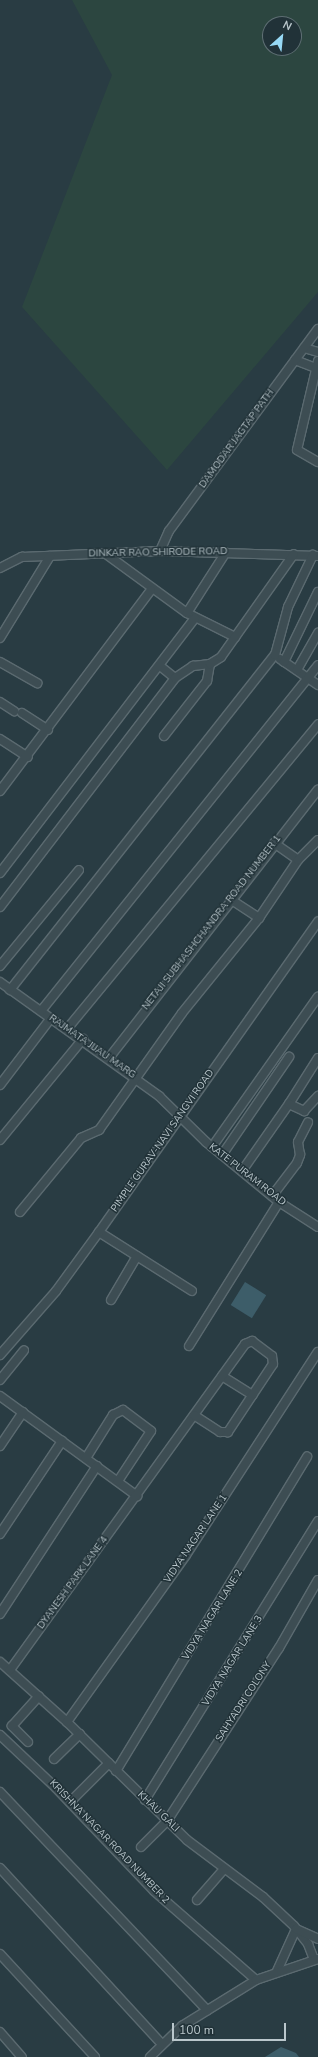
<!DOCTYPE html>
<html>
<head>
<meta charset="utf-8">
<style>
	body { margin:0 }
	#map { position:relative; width:318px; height:2057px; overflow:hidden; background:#293c43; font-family:"Nunito Sans",sans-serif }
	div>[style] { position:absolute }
	.green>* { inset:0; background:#2c4640 }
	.water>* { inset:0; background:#3d5d69; transform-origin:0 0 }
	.roads { filter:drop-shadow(1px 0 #5b6a70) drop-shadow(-1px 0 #5b6a70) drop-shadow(0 1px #5b6a70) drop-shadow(0 -1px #5b6a70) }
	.minor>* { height:8px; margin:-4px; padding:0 4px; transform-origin:4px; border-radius:4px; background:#3d4d53 }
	span { translate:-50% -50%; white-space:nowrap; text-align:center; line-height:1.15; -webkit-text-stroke:3px #213238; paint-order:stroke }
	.street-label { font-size:10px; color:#bac7cc }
	.north { position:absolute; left:262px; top:16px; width:40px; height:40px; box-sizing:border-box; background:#213238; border:1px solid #5e6e73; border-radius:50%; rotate:27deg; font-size:11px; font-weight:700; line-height:16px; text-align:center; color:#bac7cc }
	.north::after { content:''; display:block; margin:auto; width:14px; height:18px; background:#97d9f5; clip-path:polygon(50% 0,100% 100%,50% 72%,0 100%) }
	.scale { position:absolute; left:172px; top:2023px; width:114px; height:18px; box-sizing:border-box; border:2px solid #bac7cc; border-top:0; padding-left:5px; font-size:12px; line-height:14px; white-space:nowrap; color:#bac7cc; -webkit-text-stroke:3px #213238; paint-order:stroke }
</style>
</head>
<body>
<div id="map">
	<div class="green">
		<div style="clip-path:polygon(evenodd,72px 0,318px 0,318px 292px,167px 470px,22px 307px,112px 75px,72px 0,270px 24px,294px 24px,294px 48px,270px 48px,270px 24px)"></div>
	</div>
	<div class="water">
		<div style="left:245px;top:1282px;width:25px;height:27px;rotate:32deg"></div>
		<div style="clip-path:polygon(281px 2047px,296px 2053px,299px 2057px,265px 2057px)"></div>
	</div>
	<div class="roads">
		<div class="minor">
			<div style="left:304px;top:348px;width:15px;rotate:16deg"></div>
			<div style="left:295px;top:360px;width:25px;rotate:21deg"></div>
			<div style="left:318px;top:361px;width:91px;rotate:103.3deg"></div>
			<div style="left:297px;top:450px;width:24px;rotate:30deg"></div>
			<div style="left:160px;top:551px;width:22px;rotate:-66deg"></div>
			<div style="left:169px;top:531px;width:251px;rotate:-53.6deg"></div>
			<div style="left:106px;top:554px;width:100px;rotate:36.1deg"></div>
			<div style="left:187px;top:613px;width:54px;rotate:26.6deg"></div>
			<div style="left:0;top:568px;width:25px;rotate:-27deg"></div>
			<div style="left:22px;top:557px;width:138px;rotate:-2.5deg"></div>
			<div style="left:160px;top:551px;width:158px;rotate:1.8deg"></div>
			<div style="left:187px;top:613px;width:72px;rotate:-57.4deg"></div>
			<div style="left:0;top:638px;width:96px;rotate:-58.6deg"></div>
			<div style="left:280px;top:659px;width:46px;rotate:34.4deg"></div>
			<div style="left:0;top:662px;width:43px;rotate:29.6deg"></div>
			<div style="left:284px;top:662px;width:78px;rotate:-64.1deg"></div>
			<div style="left:160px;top:666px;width:19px;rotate:39deg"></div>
			<div style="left:297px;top:670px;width:43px;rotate:-60.4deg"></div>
			<div style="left:0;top:702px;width:17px;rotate:33deg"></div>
			<div style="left:22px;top:713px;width:31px;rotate:33deg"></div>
			<div style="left:164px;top:736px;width:70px;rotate:-52deg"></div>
			<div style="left:207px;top:681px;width:17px;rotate:-80deg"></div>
			<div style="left:0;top:739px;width:33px;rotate:33deg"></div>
			<div style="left:0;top:791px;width:251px;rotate:-53.1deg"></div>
			<div style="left:274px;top:843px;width:29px;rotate:35deg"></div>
			<div style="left:0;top:873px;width:321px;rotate:-52.6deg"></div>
			<div style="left:230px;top:899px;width:35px;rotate:33deg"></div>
			<div style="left:0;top:907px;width:288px;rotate:-52.6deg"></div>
			<div style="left:175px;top:678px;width:22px;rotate:-34deg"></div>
			<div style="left:193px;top:666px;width:17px;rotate:-7deg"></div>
			<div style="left:210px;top:664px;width:13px;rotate:-32deg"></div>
			<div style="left:221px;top:657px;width:126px;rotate:-54.7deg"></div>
			<div style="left:0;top:966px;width:124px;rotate:-50.5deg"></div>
			<div style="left:0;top:982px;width:196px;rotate:35.6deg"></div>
			<div style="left:159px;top:1096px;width:66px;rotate:44.4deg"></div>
			<div style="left:206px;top:1142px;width:94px;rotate:39.4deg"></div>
			<div style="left:279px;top:1202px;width:46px;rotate:32.7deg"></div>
			<div style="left:10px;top:990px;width:427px;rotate:-51.7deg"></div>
			<div style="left:275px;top:655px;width:50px;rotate:-74.8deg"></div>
			<div style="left:288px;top:607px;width:58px;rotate:-64.3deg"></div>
			<div style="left:41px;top:1011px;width:443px;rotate:-51.3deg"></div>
			<div style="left:67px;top:1029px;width:395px;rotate:-50.5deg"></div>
			<div style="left:109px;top:1058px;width:340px;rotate:-52.1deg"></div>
			<div style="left:0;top:1085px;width:84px;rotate:-52.7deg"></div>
			<div style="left:289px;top:1104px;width:54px;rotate:-57.8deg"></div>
			<div style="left:0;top:1140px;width:131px;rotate:-50.6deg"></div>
			<div style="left:212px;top:1147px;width:184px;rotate:-54.8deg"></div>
			<div style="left:222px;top:1155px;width:119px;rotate:-55.6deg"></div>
			<div style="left:242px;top:1171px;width:82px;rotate:-55deg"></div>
			<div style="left:289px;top:1104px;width:17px;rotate:25deg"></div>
			<div style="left:304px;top:1111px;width:21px;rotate:-47deg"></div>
			<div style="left:272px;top:1196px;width:41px;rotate:-52.9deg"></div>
			<div style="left:297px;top:1163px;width:9px;rotate:-69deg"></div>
			<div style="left:300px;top:1155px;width:13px;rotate:-99deg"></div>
			<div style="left:298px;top:1142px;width:22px;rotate:-63deg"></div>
			<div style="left:20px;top:1212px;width:96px;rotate:-50.5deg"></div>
			<div style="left:81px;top:1138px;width:20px;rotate:-24deg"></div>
			<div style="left:99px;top:1130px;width:143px;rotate:-54.6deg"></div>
			<div style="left:182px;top:1013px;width:122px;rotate:-51deg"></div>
			<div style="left:259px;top:918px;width:70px;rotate:-56.1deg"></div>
			<div style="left:298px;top:860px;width:28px;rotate:-45deg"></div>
			<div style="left:99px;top:1232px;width:110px;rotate:32.4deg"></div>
			<div style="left:111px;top:1300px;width:51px;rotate:-59.4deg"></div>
			<div style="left:189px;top:1346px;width:170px;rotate:-58deg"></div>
			<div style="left:0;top:1355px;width:85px;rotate:-48.8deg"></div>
			<div style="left:56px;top:1291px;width:73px;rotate:-53.9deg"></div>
			<div style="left:99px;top:1232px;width:380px;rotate:-54.8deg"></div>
			<div style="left:222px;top:1376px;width:36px;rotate:32deg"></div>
			<div style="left:0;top:1380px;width:38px;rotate:-51deg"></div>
			<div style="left:0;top:1396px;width:170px;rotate:36.1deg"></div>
			<div style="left:0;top:1446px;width:41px;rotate:-55.9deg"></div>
			<div style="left:86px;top:1458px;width:51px;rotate:-57.9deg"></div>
			<div style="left:113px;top:1415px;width:11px;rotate:-27deg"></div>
			<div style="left:123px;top:1410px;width:35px;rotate:37deg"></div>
			<div style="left:151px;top:1431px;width:60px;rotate:123.4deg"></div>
			<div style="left:0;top:1534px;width:112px;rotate:-56.3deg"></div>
			<div style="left:0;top:1614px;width:177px;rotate:-56.8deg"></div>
			<div style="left:0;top:1662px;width:90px;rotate:41.8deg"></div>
			<div style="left:67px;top:1722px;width:168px;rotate:44.5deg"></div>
			<div style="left:187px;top:1840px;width:95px;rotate:36.9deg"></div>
			<div style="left:263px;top:1897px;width:42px;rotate:43.1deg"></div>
			<div style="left:294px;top:1926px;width:23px;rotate:52deg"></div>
			<div style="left:308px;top:1944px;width:17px;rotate:69deg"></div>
			<div style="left:10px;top:1670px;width:402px;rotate:-54.2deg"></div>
			<div style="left:245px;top:1344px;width:8px;rotate:-23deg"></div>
			<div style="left:252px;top:1341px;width:25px;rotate:37deg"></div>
			<div style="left:272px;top:1356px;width:8px;rotate:83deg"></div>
			<div style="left:273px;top:1364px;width:82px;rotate:123.5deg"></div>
			<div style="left:228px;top:1432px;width:8px;rotate:180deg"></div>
			<div style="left:220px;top:1432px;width:31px;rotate:-147deg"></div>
			<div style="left:67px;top:1722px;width:205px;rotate:-54.5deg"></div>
			<div style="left:186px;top:1555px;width:242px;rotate:-57deg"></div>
			<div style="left:0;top:1735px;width:77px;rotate:43.4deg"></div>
			<div style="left:56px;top:1788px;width:142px;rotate:46.4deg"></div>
			<div style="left:154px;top:1891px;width:135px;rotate:41.1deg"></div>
			<div style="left:28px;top:1742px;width:23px;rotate:-135deg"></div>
			<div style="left:12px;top:1726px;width:40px;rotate:-48deg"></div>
			<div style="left:54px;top:1759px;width:36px;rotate:-44deg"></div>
			<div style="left:116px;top:1771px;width:368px;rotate:-58.7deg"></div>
			<div style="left:0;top:1792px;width:301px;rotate:46.5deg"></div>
			<div style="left:145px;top:1800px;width:328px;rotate:-58.2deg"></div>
			<div style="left:70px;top:1802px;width:55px;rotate:-45deg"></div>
			<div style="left:141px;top:1847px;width:37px;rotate:-45deg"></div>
			<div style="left:167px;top:1821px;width:206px;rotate:-57.1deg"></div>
			<div style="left:279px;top:1648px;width:78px;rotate:-60.2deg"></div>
			<div style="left:0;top:1868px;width:239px;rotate:47.4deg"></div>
			<div style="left:197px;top:1900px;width:41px;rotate:-48.9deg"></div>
			<div style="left:0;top:1954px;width:140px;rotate:47.3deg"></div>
			<div style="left:277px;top:1971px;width:46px;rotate:-65.7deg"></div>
			<div style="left:296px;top:1929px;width:24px;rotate:24deg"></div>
			<div style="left:0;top:2032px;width:33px;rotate:49deg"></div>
			<div style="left:150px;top:2057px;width:45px;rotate:-44.1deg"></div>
			<div style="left:182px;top:2026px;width:87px;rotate:-31.9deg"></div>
			<div style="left:256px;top:1980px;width:65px;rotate:-18.7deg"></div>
		</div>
	</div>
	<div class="street-label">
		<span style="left:237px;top:439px;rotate:-54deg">DAMODAR JAGTAP PATH</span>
		<span style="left:158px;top:553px;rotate:-1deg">DINKAR RAO SHIRODE ROAD</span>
		<span style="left:212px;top:923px;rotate:-52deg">NETAJI SUBHASHCHANDRA ROAD NUMBER 1</span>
		<span style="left:92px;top:1047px;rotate:35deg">RAJMATA JIJAU MARG</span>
		<span style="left:163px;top:1141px;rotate:-55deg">PIMPLE GURAV-NAVI SANGVI ROAD</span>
		<span style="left:247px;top:1175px;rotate:38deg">KATE PURAM ROAD</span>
		<span style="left:196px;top:1539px;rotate:-56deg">VIDYA NAGAR LANE 1</span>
		<span style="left:73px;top:1583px;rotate:-54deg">DYANESH PARK LANE 4</span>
		<span style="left:213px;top:1615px;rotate:-58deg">VIDYA NAGAR LANE 2</span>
		<span style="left:233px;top:1661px;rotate:-58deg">VIDYA NAGAR LANE 3</span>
		<span style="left:244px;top:1702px;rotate:-57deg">SAHYADRI COLONY</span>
		<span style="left:158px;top:1812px;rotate:44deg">KHAU GALI</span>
		<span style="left:109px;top:1842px;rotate:46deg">KRISHNA NAGAR ROAD NUMBER 2</span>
	</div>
	<div class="north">N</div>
	<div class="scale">100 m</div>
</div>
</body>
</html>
